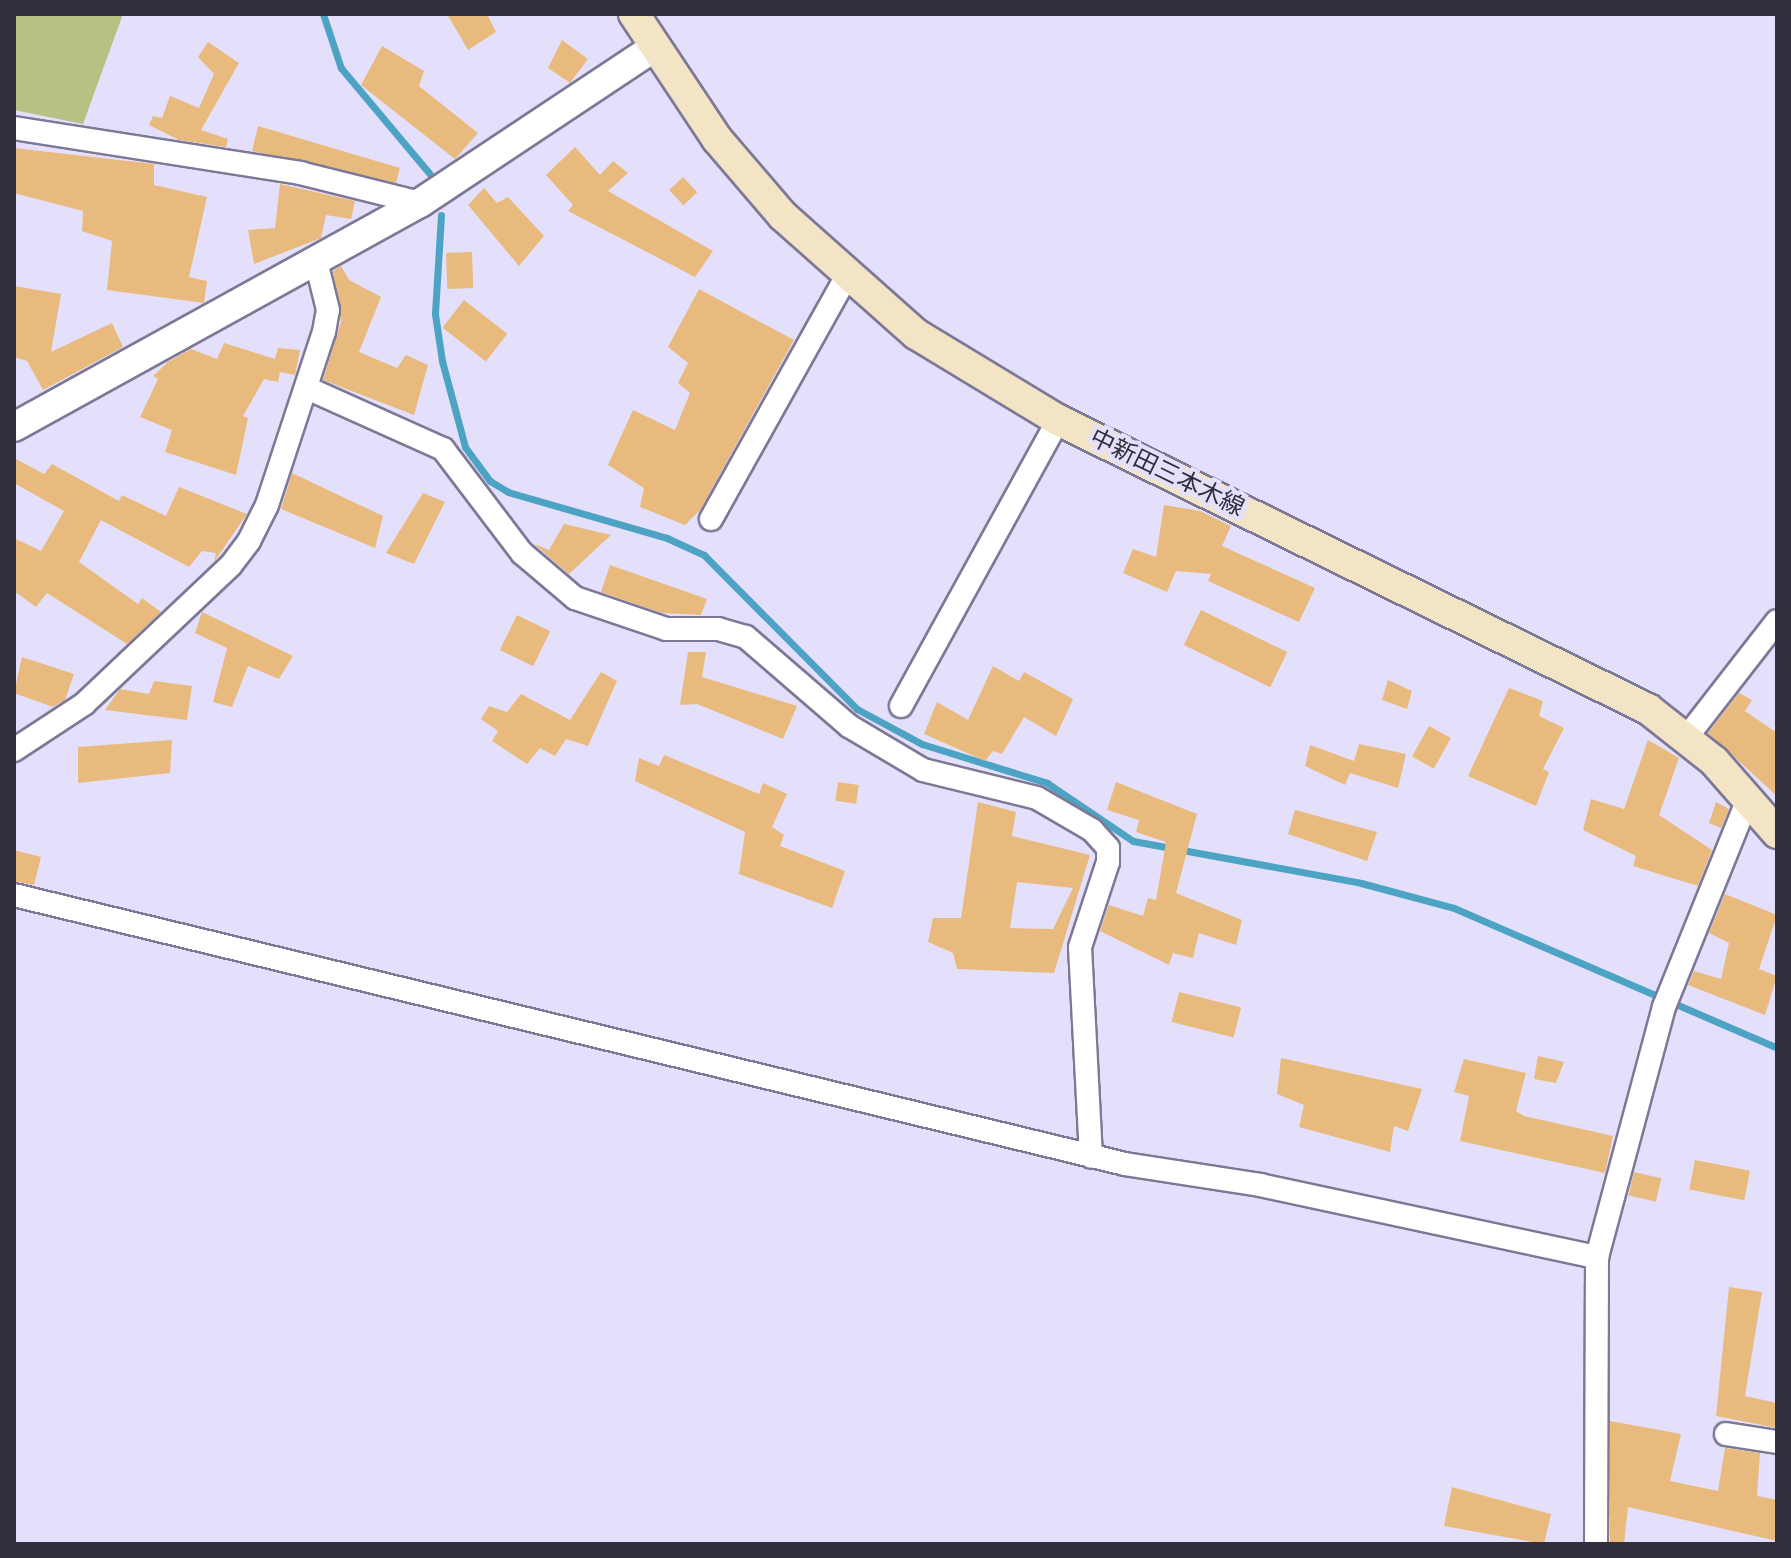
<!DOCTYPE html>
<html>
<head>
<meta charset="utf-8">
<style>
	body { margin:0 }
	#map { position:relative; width:1791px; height:1558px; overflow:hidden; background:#e4e0fb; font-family:"Sofia Sans Condensed","Noto Sans JP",sans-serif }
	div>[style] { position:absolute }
	.green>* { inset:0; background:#b6c284 }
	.stream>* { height:7px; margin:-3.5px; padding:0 3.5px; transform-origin:3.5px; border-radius:3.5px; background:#4da3c3 }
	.building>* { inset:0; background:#e9ba7d; transform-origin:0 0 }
	.roads { filter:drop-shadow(2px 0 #7d7896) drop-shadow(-2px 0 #7d7896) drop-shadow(0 2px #7d7896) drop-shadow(0 -2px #7d7896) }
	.minor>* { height:22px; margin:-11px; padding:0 11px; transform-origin:11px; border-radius:11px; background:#fff }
	.tertiary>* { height:28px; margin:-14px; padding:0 14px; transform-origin:14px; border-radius:14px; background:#fff }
	.secondary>* { height:30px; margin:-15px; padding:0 15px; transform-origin:15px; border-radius:15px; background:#f4e4c6 }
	span { translate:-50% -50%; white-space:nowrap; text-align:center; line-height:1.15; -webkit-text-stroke:8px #e4e0fb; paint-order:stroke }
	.street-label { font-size:24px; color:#312f3b }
	.frame { position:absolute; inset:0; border:16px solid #312f3b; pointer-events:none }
</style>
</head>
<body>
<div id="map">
	<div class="green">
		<div style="clip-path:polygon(14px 14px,123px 14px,83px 124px,14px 110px)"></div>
	</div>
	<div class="stream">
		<div style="left:323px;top:14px;width:57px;rotate:71.6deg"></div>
		<div style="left:341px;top:68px;width:138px;rotate:50deg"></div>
		<div style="left:441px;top:215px;width:99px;rotate:93.5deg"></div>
		<div style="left:435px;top:314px;width:48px;rotate:81.5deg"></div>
		<div style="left:442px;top:361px;width:89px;rotate:75deg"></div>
		<div style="left:465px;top:447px;width:42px;rotate:53.7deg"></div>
		<div style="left:490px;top:481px;width:21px;rotate:31deg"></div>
		<div style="left:508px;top:492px;width:166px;rotate:16.1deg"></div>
		<div style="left:667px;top:538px;width:41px;rotate:24.7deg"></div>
		<div style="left:704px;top:555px;width:217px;rotate:45.2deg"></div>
		<div style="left:857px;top:709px;width:74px;rotate:28.3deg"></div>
		<div style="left:922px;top:744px;width:131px;rotate:17.3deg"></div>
		<div style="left:1047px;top:783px;width:104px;rotate:34deg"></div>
		<div style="left:1133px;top:841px;width:232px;rotate:10.4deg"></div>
		<div style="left:1361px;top:883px;width:96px;rotate:15deg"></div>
		<div style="left:1454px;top:908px;width:352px;rotate:23.4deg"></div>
	</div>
	<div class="building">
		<div style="clip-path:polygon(447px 14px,487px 14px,496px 32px,468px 50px)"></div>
		<div style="clip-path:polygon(562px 40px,588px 59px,570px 83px,548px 68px)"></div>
		<div style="clip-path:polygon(208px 42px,239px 63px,201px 130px,228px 139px,226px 147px,179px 140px,149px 125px,153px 116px,162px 118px,170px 96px,199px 108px,214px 74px,198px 57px)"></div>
		<div style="clip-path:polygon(382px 46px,424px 71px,419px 86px,478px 133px,455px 159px,361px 85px)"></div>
		<div style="clip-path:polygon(258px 126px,400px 168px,396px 183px,252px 151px)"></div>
		<div style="clip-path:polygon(575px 147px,600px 175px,613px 161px,628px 173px,608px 191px,713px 251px,695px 277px,568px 211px,573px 205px,546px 175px)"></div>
		<div style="clip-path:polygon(14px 148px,154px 164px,154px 185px,207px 197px,189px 277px,207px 281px,204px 303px,107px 290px,112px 241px,82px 231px,83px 211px,14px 193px)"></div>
		<div style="left:683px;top:177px;width:21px;height:19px;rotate:47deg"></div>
		<div style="clip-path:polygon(280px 184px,355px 201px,351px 219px,326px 215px,321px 238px,254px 264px,248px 230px,275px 228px)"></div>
		<div style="clip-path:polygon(484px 188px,497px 203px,508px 197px,544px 236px,519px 266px,468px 205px)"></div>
		<div style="left:472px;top:252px;width:36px;height:26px;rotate:88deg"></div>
		<div style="clip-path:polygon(341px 266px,349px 280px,381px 297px,359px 352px,397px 368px,406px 355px,428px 365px,414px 415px,323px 380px,341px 322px,333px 271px)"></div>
		<div style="clip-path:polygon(14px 286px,61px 294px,51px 352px,112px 323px,123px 347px,43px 390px,27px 361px,14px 357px)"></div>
		<div style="clip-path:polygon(699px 289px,794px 340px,700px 510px,685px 525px,640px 507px,644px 488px,608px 465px,633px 410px,675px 430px,690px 393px,678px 383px,688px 363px,668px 347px)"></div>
		<div style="left:464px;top:300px;width:55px;height:35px;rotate:38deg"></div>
		<div style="clip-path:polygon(224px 343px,275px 359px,278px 348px,300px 350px,295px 375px,280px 372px,278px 382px,264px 379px,243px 416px,248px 418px,236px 475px,165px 452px,172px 430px,140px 417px,158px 379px,153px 376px,168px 362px,191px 349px,217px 359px)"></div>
		<div style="clip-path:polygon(14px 458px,44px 474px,52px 464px,119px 501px,122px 495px,166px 516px,179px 487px,247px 514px,214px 562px,216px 553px,202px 551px,189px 567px,101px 520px,79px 562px,138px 604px,142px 598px,161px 612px,127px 644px,47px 593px,36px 607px,14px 591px,14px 538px,41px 551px,64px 511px,14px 483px)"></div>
		<div style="clip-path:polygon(292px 473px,383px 516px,375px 548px,281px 509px)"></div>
		<div style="clip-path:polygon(423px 493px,445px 502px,414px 564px,386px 553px)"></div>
		<div style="clip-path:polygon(1164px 505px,1200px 511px,1231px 526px,1222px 546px,1315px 588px,1299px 622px,1208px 581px,1211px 574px,1176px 571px,1167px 592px,1123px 573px,1133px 549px,1156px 557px)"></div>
		<div style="clip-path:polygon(564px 524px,611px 535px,569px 574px,534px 544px,549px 550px)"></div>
		<div style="clip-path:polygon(610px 565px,707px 599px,701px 615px,662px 613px,601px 592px)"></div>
		<div style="left:1201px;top:610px;width:96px;height:39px;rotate:26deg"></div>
		<div style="clip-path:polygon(202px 612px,293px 656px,279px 679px,248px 666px,232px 707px,213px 702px,227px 648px,195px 633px)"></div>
		<div style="left:517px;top:615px;width:37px;height:39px;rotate:26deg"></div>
		<div style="clip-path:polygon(688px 652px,706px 652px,702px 677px,797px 706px,783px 739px,697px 704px,680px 705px)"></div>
		<div style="clip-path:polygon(22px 657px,74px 674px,65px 700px,53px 707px,14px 693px)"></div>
		<div style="clip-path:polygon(993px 666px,1019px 681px,1024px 672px,1073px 699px,1056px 736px,1024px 717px,1002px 754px,993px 751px,985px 761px,924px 734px,937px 702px,968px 720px)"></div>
		<div style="clip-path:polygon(601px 672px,617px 681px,588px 746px,566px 739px,555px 756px,540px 748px,527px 764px,492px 741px,498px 731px,481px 719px,489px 706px,507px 712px,521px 694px,570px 720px)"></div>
		<div style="clip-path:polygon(1388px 680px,1412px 691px,1407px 709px,1382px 700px)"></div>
		<div style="clip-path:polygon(154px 681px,192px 686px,187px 720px,105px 710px,120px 689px,149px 694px)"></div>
		<div style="clip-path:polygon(1509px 688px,1543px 701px,1539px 716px,1564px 728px,1543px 769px,1549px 772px,1536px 806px,1468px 776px)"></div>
		<div style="clip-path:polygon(1739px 693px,1752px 700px,1745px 711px,1777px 733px,1777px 796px,1708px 733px)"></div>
		<div style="left:1429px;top:726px;width:25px;height:35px;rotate:29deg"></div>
		<div style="clip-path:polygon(172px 740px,170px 773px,78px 783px,78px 747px)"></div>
		<div style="clip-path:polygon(1648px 740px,1679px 758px,1659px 815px,1712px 850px,1698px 886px,1633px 866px,1636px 856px,1583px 830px,1591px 799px,1624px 809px)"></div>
		<div style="clip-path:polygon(1359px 744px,1406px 754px,1398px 788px,1350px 773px,1345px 785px,1305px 766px,1310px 745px,1354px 761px)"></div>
		<div style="clip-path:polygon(664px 755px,759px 794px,763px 783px,787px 794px,772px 827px,784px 835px,780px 846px,845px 871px,832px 908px,739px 874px,745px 832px,635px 781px,639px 758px,659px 766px)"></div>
		<div style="left:838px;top:782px;width:21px;height:19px;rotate:8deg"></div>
		<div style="clip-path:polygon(1116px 782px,1197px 814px,1176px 893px,1242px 920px,1236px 945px,1199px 933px,1193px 958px,1173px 953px,1169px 965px,1100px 931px,1109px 905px,1143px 916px,1148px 898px,1156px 900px,1166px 842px,1136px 832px,1139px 820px,1107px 810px)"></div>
		<div style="clip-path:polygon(evenodd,978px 802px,1016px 812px,1012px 836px,1090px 855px,1054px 973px,957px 969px,953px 953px,928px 942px,933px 918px,961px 918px,978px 802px,1017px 882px,1073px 888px,1053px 929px,1010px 928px,1017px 882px)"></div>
		<div style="clip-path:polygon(1716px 802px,1729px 809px,1721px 828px,1709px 823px)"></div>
		<div style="clip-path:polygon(1295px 810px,1377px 832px,1367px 861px,1288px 834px)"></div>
		<div style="clip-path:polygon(14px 850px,41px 857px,34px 885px,14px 881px)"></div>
		<div style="clip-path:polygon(1725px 894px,1777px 915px,1759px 969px,1777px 976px,1765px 1015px,1688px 985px,1694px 971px,1721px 979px,1729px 943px,1709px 933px)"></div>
		<div style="left:1179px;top:992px;width:64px;height:31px;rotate:14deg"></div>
		<div style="clip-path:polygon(1538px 1056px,1564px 1062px,1556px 1083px,1534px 1079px)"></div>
		<div style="clip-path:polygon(1281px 1058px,1422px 1089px,1408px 1131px,1394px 1126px,1390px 1152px,1299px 1127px,1304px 1105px,1277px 1094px)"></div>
		<div style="clip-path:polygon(1464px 1059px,1526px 1073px,1516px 1111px,1524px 1116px,1613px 1136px,1605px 1173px,1460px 1141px,1469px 1096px,1454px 1092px)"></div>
		<div style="left:1695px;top:1160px;width:56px;height:30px;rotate:11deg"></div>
		<div style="left:1634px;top:1172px;width:28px;height:24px;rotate:13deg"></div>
		<div style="clip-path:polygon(1729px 1287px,1762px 1292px,1745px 1396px,1777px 1403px,1777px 1428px,1716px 1416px)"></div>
		<div style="clip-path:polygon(1610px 1421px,1681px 1434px,1670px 1481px,1718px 1491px,1725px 1448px,1760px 1453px,1757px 1496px,1777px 1500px,1777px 1541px,1628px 1507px,1624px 1544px,1610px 1544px)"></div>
		<div style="clip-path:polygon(1452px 1487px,1551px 1514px,1544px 1544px,1444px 1526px)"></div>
	</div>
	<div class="roads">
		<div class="minor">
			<div style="left:14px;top:128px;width:290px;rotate:8.9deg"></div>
			<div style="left:300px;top:173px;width:124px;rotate:14deg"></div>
			<div style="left:307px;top:388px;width:149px;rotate:24.2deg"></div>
			<div style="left:443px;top:449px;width:131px;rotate:52.8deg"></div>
			<div style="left:522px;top:553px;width:70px;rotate:40.3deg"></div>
			<div style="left:575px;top:598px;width:96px;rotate:18.8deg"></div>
			<div style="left:666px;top:629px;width:52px"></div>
			<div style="left:718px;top:629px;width:29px;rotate:16deg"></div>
			<div style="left:746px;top:637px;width:136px;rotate:40.8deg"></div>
			<div style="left:849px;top:726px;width:86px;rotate:30.7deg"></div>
			<div style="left:923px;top:770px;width:117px;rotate:13.8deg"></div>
			<div style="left:1037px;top:798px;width:64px;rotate:30.2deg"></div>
			<div style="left:1092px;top:830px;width:24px;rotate:48deg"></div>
			<div style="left:1108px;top:848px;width:14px;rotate:90deg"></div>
			<div style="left:1108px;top:862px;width:89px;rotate:108.2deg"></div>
			<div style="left:1080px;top:947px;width:210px;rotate:87deg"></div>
			<div style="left:711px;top:519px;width:278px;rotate:-60.8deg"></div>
			<div style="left:901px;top:706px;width:326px;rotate:-61.2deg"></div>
			<div style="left:1686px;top:738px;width:148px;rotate:-52.1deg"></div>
			<div style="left:14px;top:750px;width:84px;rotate:-33.3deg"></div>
			<div style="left:84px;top:704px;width:202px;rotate:-43.4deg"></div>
			<div style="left:231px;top:565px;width:30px;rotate:-53deg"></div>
			<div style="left:249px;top:541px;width:40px;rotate:-63.4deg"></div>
			<div style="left:267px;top:505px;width:182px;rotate:-71.8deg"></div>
			<div style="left:324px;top:332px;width:22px;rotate:-80deg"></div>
			<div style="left:328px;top:310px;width:50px;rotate:-103.8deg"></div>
			<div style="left:14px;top:895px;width:1143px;rotate:13.61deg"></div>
			<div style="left:1125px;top:1164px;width:137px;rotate:8.8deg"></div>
			<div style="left:1260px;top:1185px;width:345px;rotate:12.1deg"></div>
			<div style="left:1597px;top:1257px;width:287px;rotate:90.2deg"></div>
			<div style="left:1597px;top:1257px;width:259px;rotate:-75deg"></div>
			<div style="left:1664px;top:1007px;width:227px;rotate:-68deg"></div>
			<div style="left:1726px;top:1434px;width:52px;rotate:8.9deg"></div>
		</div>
		<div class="tertiary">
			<div style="left:14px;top:427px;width:464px;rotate:-28.9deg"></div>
			<div style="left:420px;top:203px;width:278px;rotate:-33.6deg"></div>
		</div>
		<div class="secondary">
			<div style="left:634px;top:14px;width:150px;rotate:56.4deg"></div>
			<div style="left:717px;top:139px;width:101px;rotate:49.4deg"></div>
			<div style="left:783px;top:216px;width:178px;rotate:41.6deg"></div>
			<div style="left:916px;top:334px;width:166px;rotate:31.2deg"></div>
			<div style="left:1058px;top:420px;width:657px;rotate:26.1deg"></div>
			<div style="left:1648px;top:709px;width:84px;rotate:38.2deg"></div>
			<div style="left:1714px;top:761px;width:96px;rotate:48.8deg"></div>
		</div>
	</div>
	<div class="street-label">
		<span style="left:1167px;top:473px;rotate:26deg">中新田三本木線</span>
	</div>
	<div class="frame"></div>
</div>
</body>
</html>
